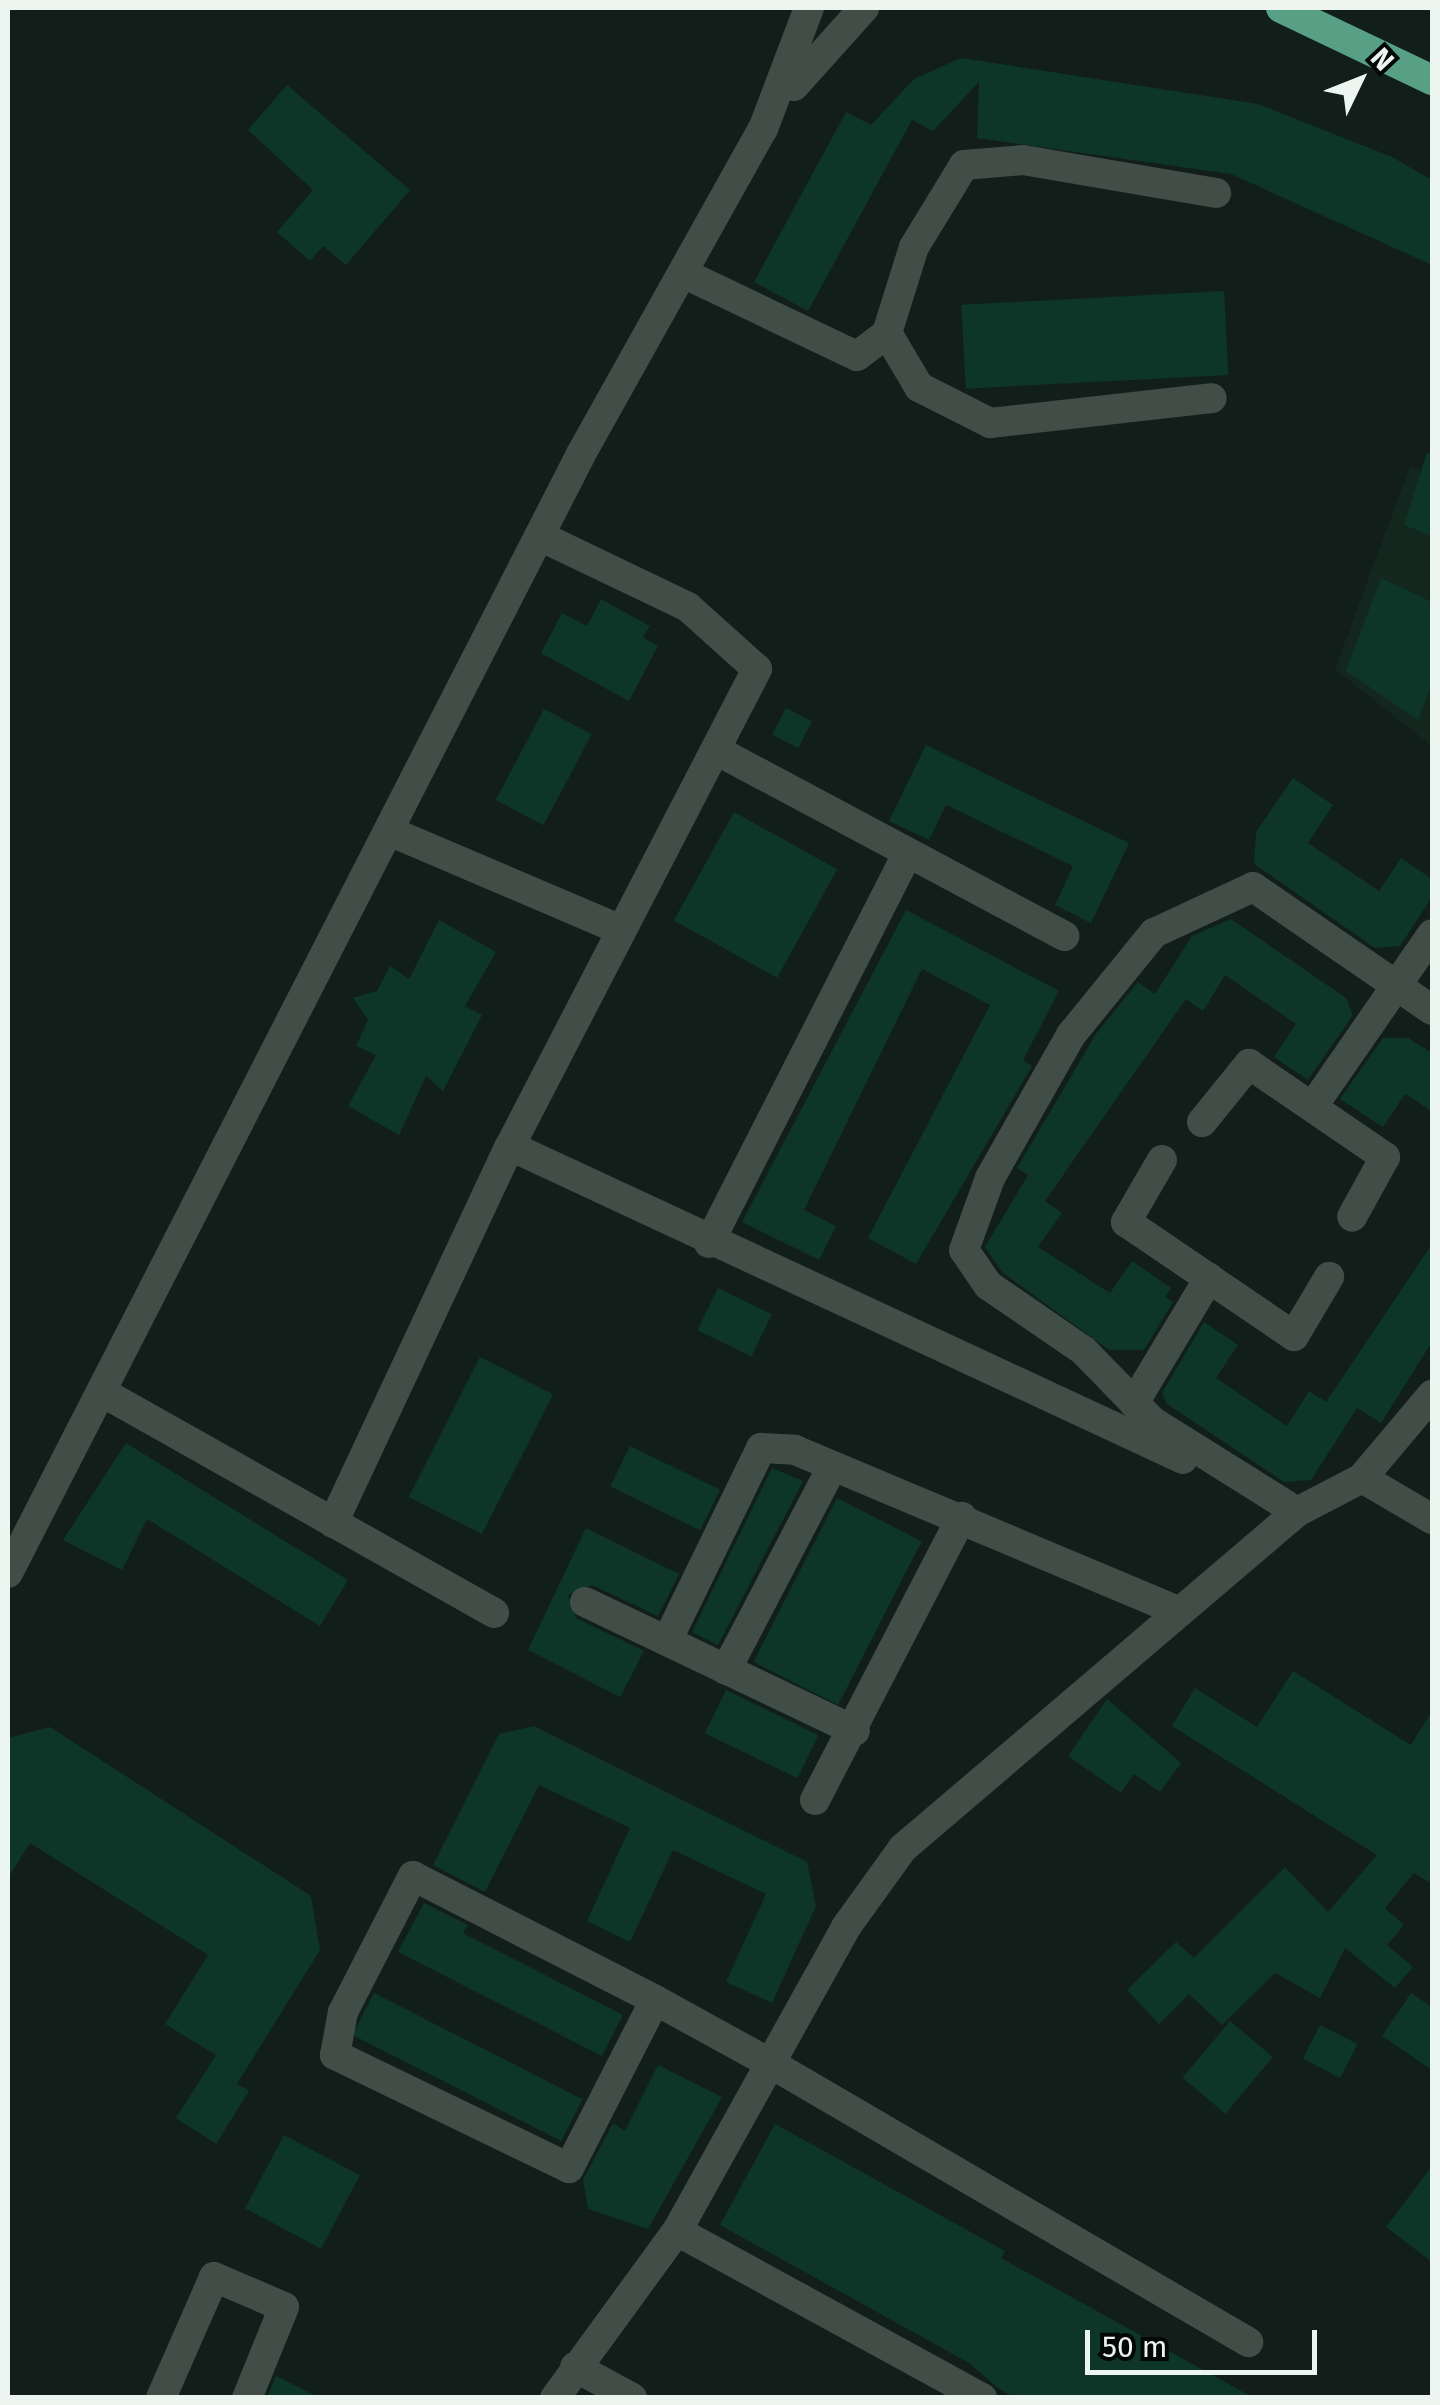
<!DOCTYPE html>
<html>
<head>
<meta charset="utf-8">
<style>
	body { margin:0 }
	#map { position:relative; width:1440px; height:2405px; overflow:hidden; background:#121e19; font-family:"Fira Sans",sans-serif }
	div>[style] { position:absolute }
	.built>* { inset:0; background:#14271f }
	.building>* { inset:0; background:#0d3628; transform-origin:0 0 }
	.minor>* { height:30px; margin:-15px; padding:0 15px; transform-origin:15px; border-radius:15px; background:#414e48 }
	.major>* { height:30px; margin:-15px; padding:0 15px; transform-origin:15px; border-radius:15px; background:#58a085 }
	span { translate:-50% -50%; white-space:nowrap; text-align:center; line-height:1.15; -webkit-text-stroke:8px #030705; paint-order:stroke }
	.frame { position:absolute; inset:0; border:10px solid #edf5f1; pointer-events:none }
	.north { position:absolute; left:1310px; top:30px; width:100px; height:100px; -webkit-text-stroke:8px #030705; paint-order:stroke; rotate:47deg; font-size:28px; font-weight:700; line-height:40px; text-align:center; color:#edf5f1 }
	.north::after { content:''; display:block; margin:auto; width:35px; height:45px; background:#edf5f1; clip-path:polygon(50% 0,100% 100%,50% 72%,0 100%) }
	.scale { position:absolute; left:1085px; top:2330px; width:232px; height:45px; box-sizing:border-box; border:5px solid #edf5f1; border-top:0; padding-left:12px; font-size:30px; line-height:35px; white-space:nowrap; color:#edf5f1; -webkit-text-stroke:8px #030705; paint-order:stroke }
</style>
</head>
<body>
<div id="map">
	<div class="built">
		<div style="clip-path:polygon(1410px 466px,1432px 475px,1432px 746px,1335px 669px)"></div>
	</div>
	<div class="building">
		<div style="clip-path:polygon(961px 58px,1258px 104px,1392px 157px,1432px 180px,1432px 265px,1231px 174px,977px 138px,979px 82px,933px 131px,912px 120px,808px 311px,754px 282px,846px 112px,871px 125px,914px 79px)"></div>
		<div style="clip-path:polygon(287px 85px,410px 190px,346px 265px,323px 246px,310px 261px,277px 232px,313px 190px,248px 130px)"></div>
		<div style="left:1224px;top:291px;width:84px;height:263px;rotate:87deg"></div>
		<div style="clip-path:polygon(1427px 453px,1432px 453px,1432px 536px,1404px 525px)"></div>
		<div style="clip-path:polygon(1381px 578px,1432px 602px,1432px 684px,1418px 720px,1346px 671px)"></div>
		<div style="clip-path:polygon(601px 599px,650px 626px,643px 637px,658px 646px,629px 701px,541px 653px,562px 613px,587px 626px)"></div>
		<div style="left:786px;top:708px;width:29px;height:30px;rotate:27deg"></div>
		<div style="left:544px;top:709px;width:54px;height:103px;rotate:28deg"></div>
		<div style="clip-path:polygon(926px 745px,1129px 843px,1091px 923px,1055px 905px,1073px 866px,946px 805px,929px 840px,889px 821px)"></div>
		<div style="clip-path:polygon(1293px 778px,1333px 805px,1308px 843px,1379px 891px,1401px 858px,1432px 879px,1432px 897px,1400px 946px,1375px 948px,1254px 864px,1256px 832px)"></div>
		<div style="left:734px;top:812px;width:118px;height:124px;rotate:29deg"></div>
		<div style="clip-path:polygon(906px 910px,1059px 991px,1023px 1060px,1032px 1066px,916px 1264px,868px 1238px,990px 1005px,922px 969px,804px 1210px,836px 1226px,819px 1260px,742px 1222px)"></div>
		<div style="clip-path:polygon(1231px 919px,1346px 998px,1353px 1015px,1308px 1080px,1274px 1057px,1296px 1024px,1225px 975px,1203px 1011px,1186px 999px,1045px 1201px,1062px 1213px,1038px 1247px,1110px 1293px,1132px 1261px,1171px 1288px,1165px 1297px,1173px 1302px,1144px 1350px,1109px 1350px,1002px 1272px,985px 1247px,1028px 1175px,1017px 1168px,1096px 1034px,1138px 982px,1155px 994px,1192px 936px)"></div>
		<div style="clip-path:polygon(439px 920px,496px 952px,465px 1006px,482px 1015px,443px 1091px,426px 1076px,399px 1135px,348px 1106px,376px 1055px,356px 1046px,368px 1020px,353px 998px,377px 991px,390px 966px,409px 979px)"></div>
		<div style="clip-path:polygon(1383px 1038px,1408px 1038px,1432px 1053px,1432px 1111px,1405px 1094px,1383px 1127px,1340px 1099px)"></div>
		<div style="clip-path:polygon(1432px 1244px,1432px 1342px,1381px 1423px,1357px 1408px,1311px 1480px,1284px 1482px,1167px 1404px,1162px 1393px,1204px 1322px,1238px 1345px,1216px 1378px,1287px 1426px,1309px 1391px,1326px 1402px)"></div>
		<div style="left:718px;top:1288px;width:60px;height:47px;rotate:26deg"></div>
		<div style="left:480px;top:1357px;width:82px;height:157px;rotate:27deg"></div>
		<div style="clip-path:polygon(126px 1443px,348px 1580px,320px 1626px,147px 1519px,122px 1570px,63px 1540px)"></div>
		<div style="left:630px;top:1446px;width:100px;height:45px;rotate:26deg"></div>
		<div style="clip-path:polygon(772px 1468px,803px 1481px,718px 1645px,692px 1632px)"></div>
		<div style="left:837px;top:1498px;width:95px;height:184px;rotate:27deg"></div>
		<div style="clip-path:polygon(586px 1528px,679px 1574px,658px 1616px,592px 1585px,568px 1595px,576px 1618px,644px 1651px,620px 1697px,528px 1650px)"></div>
		<div style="clip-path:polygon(1293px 1671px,1411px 1745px,1432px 1711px,1432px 1884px,1414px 1873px,1385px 1908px,1404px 1925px,1387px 1945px,1413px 1967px,1395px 1988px,1345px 1948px,1320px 1998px,1275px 1973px,1222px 2025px,1189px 1994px,1159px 2024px,1127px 1990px,1176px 1942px,1194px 1958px,1285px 1867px,1328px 1912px,1377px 1855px,1172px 1726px,1195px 1688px,1257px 1727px)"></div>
		<div style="left:726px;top:1690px;width:103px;height:48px;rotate:26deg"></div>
		<div style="clip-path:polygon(1107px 1699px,1181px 1763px,1160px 1792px,1134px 1774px,1121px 1793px,1068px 1756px)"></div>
		<div style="clip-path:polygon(534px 1726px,807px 1862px,816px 1906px,772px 2003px,726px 1982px,766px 1894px,673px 1850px,630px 1942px,587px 1921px,630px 1828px,539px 1785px,485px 1892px,433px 1865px,499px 1734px)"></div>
		<div style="clip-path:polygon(50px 1727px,311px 1896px,320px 1950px,237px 2084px,249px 2091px,216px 2144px,176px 2118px,216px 2055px,165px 2024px,208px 1955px,30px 1843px,8px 1878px,8px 1738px)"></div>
		<div style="clip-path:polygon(424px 1903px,468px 1925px,463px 1933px,623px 2015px,602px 2056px,398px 1952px)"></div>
		<div style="left:374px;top:1993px;width:234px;height:47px;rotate:27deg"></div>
		<div style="clip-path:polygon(1411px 1993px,1432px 2007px,1432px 2070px,1382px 2036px)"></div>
		<div style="left:1230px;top:2021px;width:56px;height:74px;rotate:40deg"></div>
		<div style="left:1320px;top:2025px;width:42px;height:38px;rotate:27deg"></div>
		<div style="clip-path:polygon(658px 2065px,722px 2097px,648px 2229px,588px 2209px,583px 2180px,613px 2123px,625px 2131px)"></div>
		<div style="clip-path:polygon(775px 2124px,1005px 2251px,1001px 2258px,1254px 2398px,1015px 2398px,998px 2388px,969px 2363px,720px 2225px)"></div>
		<div style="left:284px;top:2135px;width:86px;height:83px;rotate:28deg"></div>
		<div style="clip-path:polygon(1432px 2166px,1432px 2262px,1386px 2227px)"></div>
		<div style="clip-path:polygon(276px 2376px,320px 2398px,267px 2398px)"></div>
	</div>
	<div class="minor">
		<div style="left:794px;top:86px;width:105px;rotate:-48.1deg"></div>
		<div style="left:687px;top:275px;width:188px;rotate:25.5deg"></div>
		<div style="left:857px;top:356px;width:38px;rotate:-37deg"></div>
		<div style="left:887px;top:333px;width:90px;rotate:-72.6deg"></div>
		<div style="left:914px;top:247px;width:96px;rotate:-58.6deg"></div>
		<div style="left:964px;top:165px;width:59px;rotate:-4.8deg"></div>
		<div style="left:1023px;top:160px;width:196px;rotate:9.7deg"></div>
		<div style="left:887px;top:333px;width:63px;rotate:59.3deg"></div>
		<div style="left:919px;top:387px;width:80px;rotate:26.9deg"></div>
		<div style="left:990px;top:423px;width:223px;rotate:-6.4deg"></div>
		<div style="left:716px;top:750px;width:395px;rotate:28.1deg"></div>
		<div style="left:389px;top:831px;width:252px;rotate:23.1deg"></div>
		<div style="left:1313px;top:1106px;width:209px;rotate:-55.3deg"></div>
		<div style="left:1202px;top:1122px;width:75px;rotate:-51deg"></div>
		<div style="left:1249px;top:1064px;width:165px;rotate:34.4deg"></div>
		<div style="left:1385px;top:1157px;width:68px;rotate:118.8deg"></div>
		<div style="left:510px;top:1146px;width:742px;rotate:24.94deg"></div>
		<div style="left:1162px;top:1160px;width:72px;rotate:120.1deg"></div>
		<div style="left:1126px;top:1222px;width:203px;rotate:34.2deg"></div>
		<div style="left:1294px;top:1336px;width:69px;rotate:-59.3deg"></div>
		<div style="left:709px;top:1243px;width:436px;rotate:-63deg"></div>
		<div style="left:102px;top:1392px;width:450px;rotate:29.4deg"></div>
		<div style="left:1134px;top:1403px;width:146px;rotate:-59deg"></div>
		<div style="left:1362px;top:1478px;width:81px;rotate:30.4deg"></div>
		<div style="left:1297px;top:1512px;width:171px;rotate:-147.9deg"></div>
		<div style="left:1152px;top:1421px;width:98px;rotate:-134.2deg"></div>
		<div style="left:1084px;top:1351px;width:116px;rotate:-145.5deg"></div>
		<div style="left:988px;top:1285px;width:42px;rotate:-124.4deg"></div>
		<div style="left:964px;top:1250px;width:77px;rotate:-70.1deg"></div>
		<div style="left:990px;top:1178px;width:164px;rotate:-60.5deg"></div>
		<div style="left:1071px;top:1035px;width:132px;rotate:-50.9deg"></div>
		<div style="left:1154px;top:933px;width:109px;rotate:-24.9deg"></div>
		<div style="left:1253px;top:887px;width:217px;rotate:34.5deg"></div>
		<div style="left:333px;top:1523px;width:416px;rotate:-64.9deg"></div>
		<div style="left:510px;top:1146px;width:537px;rotate:-62.62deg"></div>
		<div style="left:757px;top:669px;width:93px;rotate:-138.1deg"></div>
		<div style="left:688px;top:607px;width:164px;rotate:-154.4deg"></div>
		<div style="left:8px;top:1573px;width:1257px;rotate:-62.88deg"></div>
		<div style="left:581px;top:454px;width:372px;rotate:-60.8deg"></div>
		<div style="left:763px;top:129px;width:129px;rotate:-69.2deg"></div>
		<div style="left:585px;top:1602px;width:299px;rotate:25.5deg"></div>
		<div style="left:667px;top:1641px;width:215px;rotate:-64deg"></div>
		<div style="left:761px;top:1448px;width:34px;rotate:3deg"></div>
		<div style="left:795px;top:1450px;width:413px;rotate:22.8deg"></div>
		<div style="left:726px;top:1670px;width:229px;rotate:-62.4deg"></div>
		<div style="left:815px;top:1800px;width:319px;rotate:-62.6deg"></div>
		<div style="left:655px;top:2000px;width:189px;rotate:117.1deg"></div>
		<div style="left:569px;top:2168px;width:260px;rotate:-154.2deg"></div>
		<div style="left:335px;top:2055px;width:44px;rotate:-79.5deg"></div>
		<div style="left:343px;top:2012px;width:153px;rotate:-62.8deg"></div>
		<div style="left:413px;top:1876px;width:272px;rotate:27.1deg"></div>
		<div style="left:655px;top:2000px;width:137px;rotate:28.8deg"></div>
		<div style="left:775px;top:2066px;width:548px;rotate:30.26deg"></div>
		<div style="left:677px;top:2231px;width:348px;rotate:28.7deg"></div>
		<div style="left:575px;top:2367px;width:65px;rotate:28.5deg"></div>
		<div style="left:161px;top:2398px;width:132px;rotate:-66.3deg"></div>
		<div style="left:214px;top:2277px;width:76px;rotate:23.2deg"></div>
		<div style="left:284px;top:2307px;width:98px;rotate:112.1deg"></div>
		<div style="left:555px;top:2398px;width:207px;rotate:-53.9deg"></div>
		<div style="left:677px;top:2231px;width:348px;rotate:-60.9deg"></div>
		<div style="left:846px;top:1927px;width:97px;rotate:-54.2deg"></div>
		<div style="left:903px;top:1848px;width:518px;rotate:-40.46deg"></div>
		<div style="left:1297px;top:1512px;width:73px;rotate:-27.6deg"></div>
		<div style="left:1362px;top:1478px;width:109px;rotate:-49.9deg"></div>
	</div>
	<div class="major">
		<div style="left:1281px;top:8px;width:167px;rotate:25.5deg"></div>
	</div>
	<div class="frame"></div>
	<div class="north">N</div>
	<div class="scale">50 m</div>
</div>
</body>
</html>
